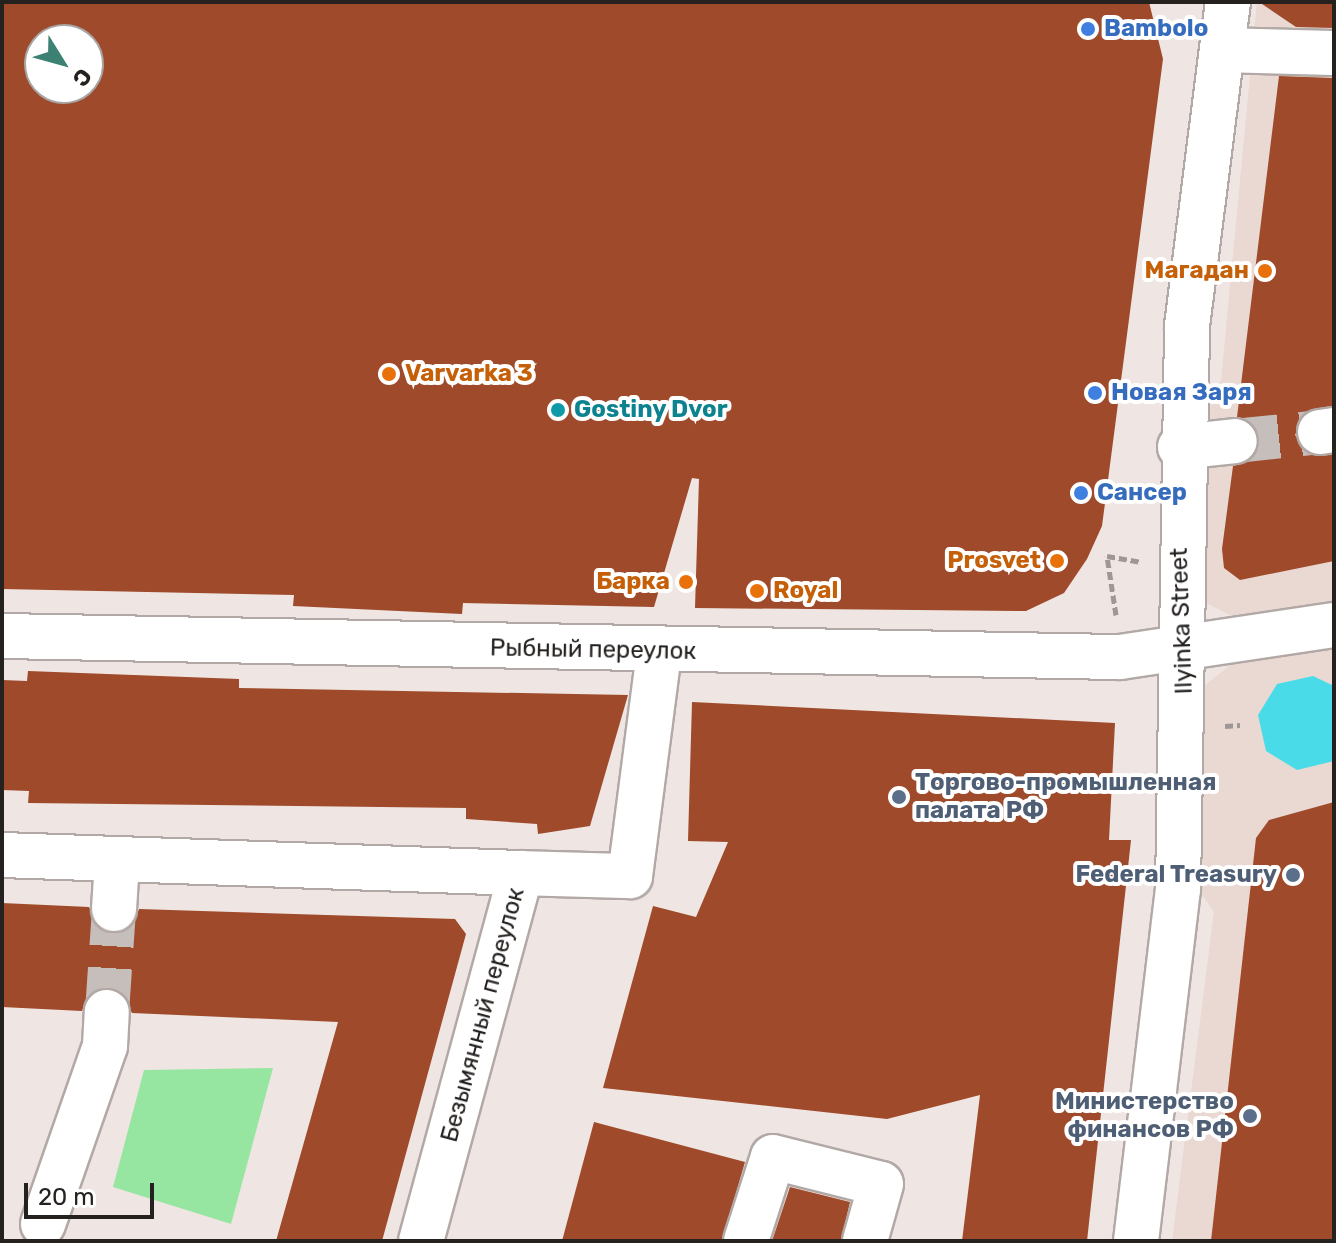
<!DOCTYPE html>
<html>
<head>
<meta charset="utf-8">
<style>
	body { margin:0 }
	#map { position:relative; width:1336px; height:1243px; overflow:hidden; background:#efe5e2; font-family:Rubik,sans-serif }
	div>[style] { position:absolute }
	.built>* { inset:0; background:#ead8d2 }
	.green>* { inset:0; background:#96e6a2 }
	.water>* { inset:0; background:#49dce8 }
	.building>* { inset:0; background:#9f4a2a }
	.minor-tunnel>* { height:44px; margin-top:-22px; transform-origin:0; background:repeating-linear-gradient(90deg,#c6bebb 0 44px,transparent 0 66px) }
	.path>* { height:5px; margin-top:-2.5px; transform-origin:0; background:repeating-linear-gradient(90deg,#9e9795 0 8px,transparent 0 12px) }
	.roads { filter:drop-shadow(2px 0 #b2a9a6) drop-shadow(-2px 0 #b2a9a6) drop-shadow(0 2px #b2a9a6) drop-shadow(0 -2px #b2a9a6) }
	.minor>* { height:44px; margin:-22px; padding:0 22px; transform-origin:22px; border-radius:22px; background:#fff }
	.dots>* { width:22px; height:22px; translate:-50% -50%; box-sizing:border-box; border:4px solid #fff; border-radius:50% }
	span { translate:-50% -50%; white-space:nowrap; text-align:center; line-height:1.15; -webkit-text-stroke:8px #fff; paint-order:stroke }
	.shop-label { font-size:24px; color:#366cbe; font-weight:700 }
	.left { translate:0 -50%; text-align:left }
	.food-label { font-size:24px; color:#c56008; font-weight:700 }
	.right { translate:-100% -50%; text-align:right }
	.culture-label { font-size:24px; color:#0d838f; font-weight:700 }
	.street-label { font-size:24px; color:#24211f }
	.service-label { font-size:24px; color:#4e5e75; font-weight:700 }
	.frame { position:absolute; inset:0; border:4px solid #24211f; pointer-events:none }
	.north { position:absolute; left:24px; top:24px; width:80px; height:80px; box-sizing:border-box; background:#fff; border:2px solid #a7a6a5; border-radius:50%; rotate:127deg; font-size:22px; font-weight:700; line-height:32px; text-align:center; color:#24211f }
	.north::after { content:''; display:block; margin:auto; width:28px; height:36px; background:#3d8174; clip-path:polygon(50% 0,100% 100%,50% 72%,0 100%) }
	.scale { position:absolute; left:24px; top:1183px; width:130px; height:36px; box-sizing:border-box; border:4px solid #24211f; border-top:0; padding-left:10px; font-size:24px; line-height:28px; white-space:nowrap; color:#24211f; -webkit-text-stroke:6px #fff; paint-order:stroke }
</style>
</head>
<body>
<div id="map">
	<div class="built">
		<div style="clip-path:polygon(1257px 2px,1334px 2px,1334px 606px,1236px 618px,1204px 602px,1206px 398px,1221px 381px)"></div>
		<div style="clip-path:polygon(1334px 643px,1334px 1241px,1172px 1241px,1214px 912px,1201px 893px,1205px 685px,1234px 662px)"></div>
	</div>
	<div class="green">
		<div style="clip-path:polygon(273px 1068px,231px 1224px,113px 1187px,144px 1070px)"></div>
	</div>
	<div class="water">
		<div style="clip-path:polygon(1313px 676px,1334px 686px,1334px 761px,1297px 770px,1266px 751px,1258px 715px,1277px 684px)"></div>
	</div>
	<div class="building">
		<div style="clip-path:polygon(evenodd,2px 2px,1149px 2px,1163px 59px,1102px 526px,1087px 559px,1064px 593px,1026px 611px,695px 608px,699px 479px,692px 478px,654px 607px,463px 603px,462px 614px,293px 606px,294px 595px,2px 589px,2px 2px,40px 40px,88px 40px,88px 88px,40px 88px,40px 40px)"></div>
		<div style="clip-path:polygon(1259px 2px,1334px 2px,1334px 28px,1296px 27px)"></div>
		<div style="clip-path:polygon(1279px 76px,1334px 78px,1334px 406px,1305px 412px,1295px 435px,1310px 455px,1334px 455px,1334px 561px,1240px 580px,1224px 568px,1222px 549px,1233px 466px,1250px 461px,1260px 439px,1255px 426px,1237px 417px)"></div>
		<div style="clip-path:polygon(28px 671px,239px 679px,239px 688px,628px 695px,590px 826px,538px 834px,537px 824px,466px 819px,466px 808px,28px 803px,29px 791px,2px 790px,2px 680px,27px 681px)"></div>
		<div style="clip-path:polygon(692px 702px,1115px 723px,1109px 840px,1131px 840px,1087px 1241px,962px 1241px,980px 1095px,887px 1119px,603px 1088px,653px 906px,696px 917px,728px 842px,688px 841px)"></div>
		<div style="clip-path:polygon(1334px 802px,1334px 1241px,1211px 1241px,1256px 838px,1269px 820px)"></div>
		<div style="clip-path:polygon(2px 903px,89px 907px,100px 929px,113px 934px,134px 923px,139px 909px,455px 919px,466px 934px,382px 1241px,276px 1241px,338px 1022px,132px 1013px,121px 992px,108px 987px,87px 998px,82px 1011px,2px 1007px)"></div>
		<div style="clip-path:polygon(594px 1122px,745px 1162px,722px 1241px,562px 1241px)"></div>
		<div style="clip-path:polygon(790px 1187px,850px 1202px,841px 1241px,772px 1241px)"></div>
	</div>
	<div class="minor-tunnel">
		<div style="left:1235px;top:441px;width:85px;rotate:-6deg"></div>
		<div style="left:107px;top:1012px;width:103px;rotate:-86.1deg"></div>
	</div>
	<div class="path">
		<div style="left:1116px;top:615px;width:60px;rotate:-98.7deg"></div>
		<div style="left:1107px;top:556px;width:35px;rotate:10deg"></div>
		<div style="left:1225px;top:726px;width:15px;rotate:-4deg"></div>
	</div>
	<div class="roads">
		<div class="minor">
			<div style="left:1224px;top:50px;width:110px;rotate:1.6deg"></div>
			<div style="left:1320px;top:432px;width:14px;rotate:-8deg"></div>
			<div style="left:1180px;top:447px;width:55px;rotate:-6.2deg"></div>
			<div style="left:2px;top:636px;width:1118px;rotate:1.08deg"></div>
			<div style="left:1120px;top:657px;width:216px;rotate:-8.5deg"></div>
			<div style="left:2px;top:855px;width:519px;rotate:1.99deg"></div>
			<div style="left:114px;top:909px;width:48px;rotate:-86.4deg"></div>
			<div style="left:43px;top:1224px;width:188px;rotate:-70.8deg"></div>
			<div style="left:105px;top:1046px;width:34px;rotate:-87deg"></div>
			<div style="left:421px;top:1241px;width:381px;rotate:-74.8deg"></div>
			<div style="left:521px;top:873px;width:109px;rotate:1.6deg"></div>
			<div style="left:630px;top:876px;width:226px;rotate:-82.6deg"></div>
			<div style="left:746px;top:1241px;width:88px;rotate:-72.2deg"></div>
			<div style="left:773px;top:1157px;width:111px;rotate:14deg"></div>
			<div style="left:881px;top:1184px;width:59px;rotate:105.7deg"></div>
			<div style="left:1136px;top:1241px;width:354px;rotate:-83.2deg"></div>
			<div style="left:1178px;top:889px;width:563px;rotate:-89.08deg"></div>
			<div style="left:1187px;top:326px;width:327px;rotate:-82.8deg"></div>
		</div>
	</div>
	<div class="dots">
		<div style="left:1088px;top:29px;background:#3f7fe0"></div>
		<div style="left:1265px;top:271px;background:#e8710a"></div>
		<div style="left:389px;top:374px;background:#e8710a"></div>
		<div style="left:1095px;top:393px;background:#3f7fe0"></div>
		<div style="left:558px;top:410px;background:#0f9aa8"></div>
		<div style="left:1081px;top:493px;background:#3f7fe0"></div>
		<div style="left:1057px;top:561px;background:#e8710a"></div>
		<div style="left:686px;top:582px;background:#e8710a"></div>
		<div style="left:757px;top:591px;background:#e8710a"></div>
		<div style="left:899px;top:797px;background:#5c6f8a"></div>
		<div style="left:1293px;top:875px;background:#5c6f8a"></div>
		<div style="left:1250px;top:1116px;background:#5c6f8a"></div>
	</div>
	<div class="shop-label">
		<span class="left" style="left:1104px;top:29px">Bambolo</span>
		<span class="left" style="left:1111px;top:393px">Новая Заря</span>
		<span class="left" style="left:1097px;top:493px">Сансер</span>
	</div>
	<div class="food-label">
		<span class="right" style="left:1249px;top:271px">Магадан</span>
		<span class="left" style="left:405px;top:374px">Varvarka 3</span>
		<span class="right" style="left:1041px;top:561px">Prosvet</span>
		<span class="right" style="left:670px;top:582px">Барка</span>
		<span class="left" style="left:773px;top:591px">Royal</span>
	</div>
	<div class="culture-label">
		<span class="left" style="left:574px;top:410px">Gostiny Dvor</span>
	</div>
	<div class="street-label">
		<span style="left:1182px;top:621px;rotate:-92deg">Ilyinka Street</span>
		<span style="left:593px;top:650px;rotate:1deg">Рыбный переулок</span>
		<span style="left:483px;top:1015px;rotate:-75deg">Безымянный переулок</span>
	</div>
	<div class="service-label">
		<span class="left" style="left:915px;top:797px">Торгово-промышленная<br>палата РФ</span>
		<span class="right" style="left:1277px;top:875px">Federal Treasury</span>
		<span class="right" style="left:1234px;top:1116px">Министерство<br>финансов РФ</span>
	</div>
	<div class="frame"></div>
	<div class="north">С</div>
	<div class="scale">20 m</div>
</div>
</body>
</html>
